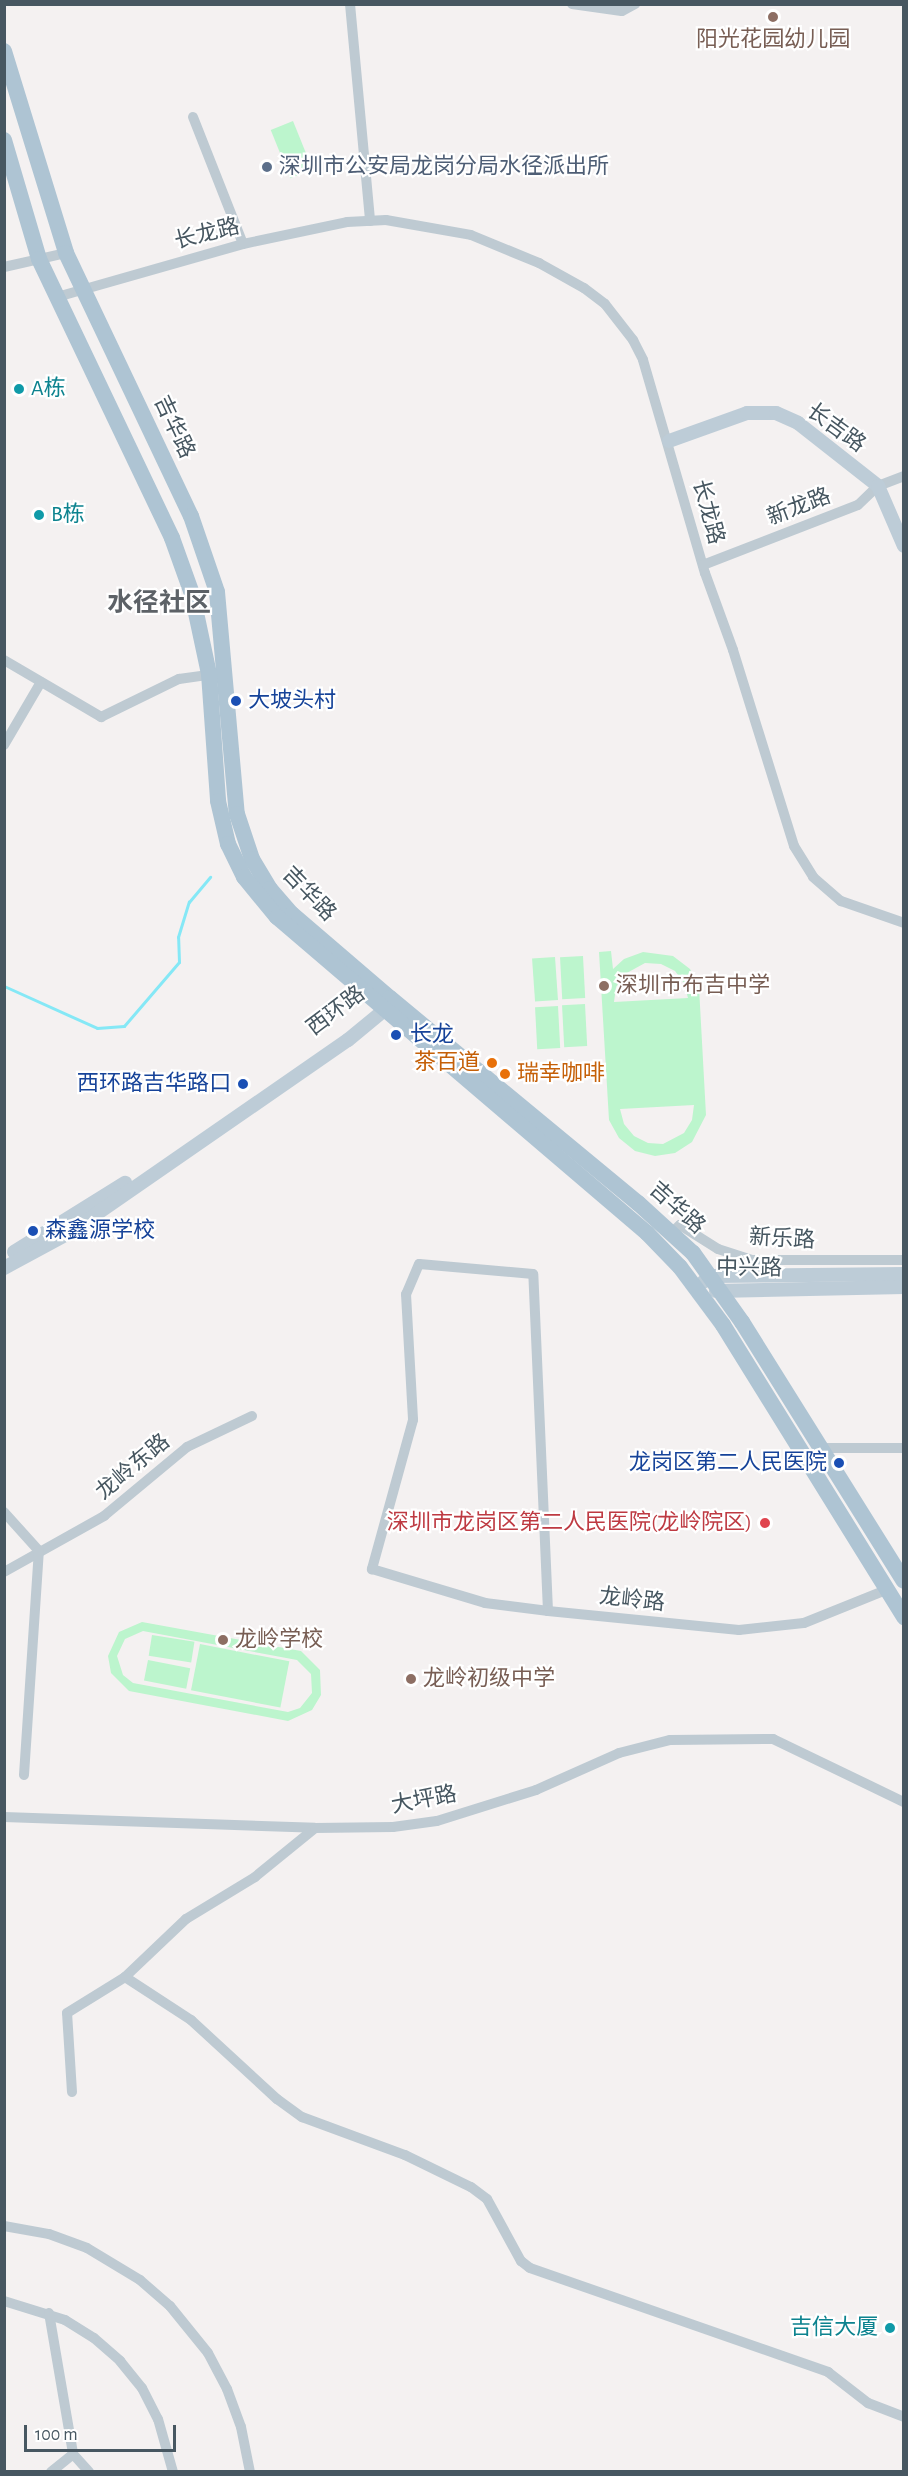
<!DOCTYPE html>
<html>
<head>
<meta charset="utf-8">
<style>
	body { margin:0 }
	#map { position:relative; width:908px; height:2476px; overflow:hidden; background:#f4f1f1; font-family:"Alegreya Sans","Noto Sans SC",sans-serif }
	div>[style] { position:absolute }
	.green>* { inset:0; background:#bcf5cd; transform-origin:0 0 }
	.stream>* { height:3px; margin:-1.5px; padding:0 1.5px; transform-origin:1.5px; border-radius:1.5px; background:#85e8f6 }
	.street>* { height:10px; margin:-5px; padding:0 5px; transform-origin:5px; border-radius:5px; background:#becad2 }
	.secondary>* { height:14px; margin:-7px; padding:0 7px; transform-origin:7px; border-radius:7px; background:#bdccd7 }
	.primary>* { height:16px; margin:-8px; padding:0 8px; transform-origin:8px; border-radius:8px; background:#aec4d3 }
	.dots>* { width:16px; height:16px; translate:-50% -50%; box-sizing:border-box; border:3px solid #fff; border-radius:50% }
	span { translate:-50% -50%; white-space:nowrap; text-align:center; line-height:1.15; -webkit-text-stroke:4.5px #fff; paint-order:stroke }
	.education-label { font-size:22px; color:#785e54 }
	.left { translate:0 -50%; text-align:left }
	.service-label { font-size:22px; color:#4e5e75 }
	.street-label { font-size:22px; color:#475761 }
	.culture-label { font-size:22px; color:#0d838f }
	.right { translate:-100% -50%; text-align:right }
	.transit-label { font-size:22px; color:#164399 }
	.food-label { font-size:22px; color:#c56008 }
	.health-label { font-size:22px; color:#be3a42 }
	.quarter-label { font-size:26px; color:#5d6267; font-weight:700 }
	.frame { position:absolute; inset:0; border:6px solid #475761; pointer-events:none }
	.scale { position:absolute; left:24px; top:2425px; width:152px; height:27px; box-sizing:border-box; border:3px solid #475761; border-top:0; padding-left:8px; font-size:18px; line-height:21px; white-space:nowrap; color:#475761; -webkit-text-stroke:4px #fff; paint-order:stroke }
</style>
</head>
<body>
<div id="map">
	<div class="green">
		<div style="left:293px;top:121px;width:52px;height:24px;rotate:68deg"></div>
		<div style="clip-path:polygon(evenodd,611px 951px,613px 969px,624px 959px,643px 952px,673px 956px,690px 969px,699px 987px,706px 1115px,692px 1142px,675px 1153px,655px 1156px,635px 1151px,619px 1138px,609px 1120px,599px 952px,611px 951px,645px 963px,661px 964px,675px 971px,684px 983px,688px 998px,614px 1002px,616px 987px,625px 974px,645px 963px,611px 951px,694px 1105px,692px 1120px,684px 1133px,663px 1144px,648px 1143px,634px 1136px,624px 1124px,620px 1109px,694px 1105px)"></div>
		<div style="left:583px;top:956px;width:42px;height:23px;rotate:87deg"></div>
		<div style="left:555px;top:957px;width:43px;height:23px;rotate:86deg"></div>
		<div style="left:585px;top:1004px;width:42px;height:23px;rotate:87deg"></div>
		<div style="left:558px;top:1006px;width:42px;height:23px;rotate:87deg"></div>
		<div style="clip-path:polygon(evenodd,142px 1622px,301px 1651px,320px 1670px,321px 1695px,312px 1710px,288px 1721px,129px 1691px,111px 1673px,108px 1656px,119px 1632px,142px 1622px,143px 1631px,297px 1660px,311px 1674px,312px 1693px,300px 1708px,288px 1712px,133px 1683px,123px 1675px,117px 1656px,125px 1639px,143px 1631px)"></div>
		<div style="left:152px;top:1635px;width:43px;height:21px;rotate:9deg"></div>
		<div style="left:200px;top:1644px;width:91px;height:47px;rotate:11deg"></div>
		<div style="left:148px;top:1660px;width:43px;height:21px;rotate:11deg"></div>
	</div>
	<div class="stream">
		<div style="left:4px;top:986px;width:102px;rotate:24.3deg"></div>
		<div style="left:97px;top:1028px;width:27px;rotate:-4deg"></div>
		<div style="left:124px;top:1026px;width:84px;rotate:-49.3deg"></div>
		<div style="left:179px;top:962px;width:25px;rotate:-92deg"></div>
		<div style="left:178px;top:937px;width:37px;rotate:-73deg"></div>
		<div style="left:189px;top:902px;width:33px;rotate:-50deg"></div>
	</div>
	<div class="street">
		<div style="left:350px;top:4px;width:218px;rotate:84.7deg"></div>
		<div style="left:572px;top:4px;width:50px;rotate:8deg"></div>
		<div style="left:622px;top:11px;width:15px;rotate:-28deg"></div>
		<div style="left:193px;top:117px;width:136px;rotate:68.5deg"></div>
		<div style="left:4px;top:267px;width:64px;rotate:-12.7deg"></div>
		<div style="left:57px;top:297px;width:193px;rotate:-15.9deg"></div>
		<div style="left:243px;top:244px;width:106px;rotate:-11.9deg"></div>
		<div style="left:347px;top:222px;width:39px;rotate:-3deg"></div>
		<div style="left:386px;top:220px;width:86px;rotate:10deg"></div>
		<div style="left:471px;top:235px;width:74px;rotate:22.4deg"></div>
		<div style="left:539px;top:263px;width:51px;rotate:29.1deg"></div>
		<div style="left:584px;top:288px;width:26px;rotate:37deg"></div>
		<div style="left:605px;top:304px;width:46px;rotate:52.1deg"></div>
		<div style="left:633px;top:340px;width:22px;rotate:63deg"></div>
		<div style="left:643px;top:360px;width:222px;rotate:73.8deg"></div>
		<div style="left:705px;top:573px;width:82px;rotate:70deg"></div>
		<div style="left:733px;top:650px;width:205px;rotate:72.7deg"></div>
		<div style="left:794px;top:846px;width:36px;rotate:58deg"></div>
		<div style="left:813px;top:877px;width:37px;rotate:41deg"></div>
		<div style="left:841px;top:901px;width:67px;rotate:19.2deg"></div>
		<div style="left:703px;top:565px;width:166px;rotate:-21.2deg"></div>
		<div style="left:858px;top:505px;width:28px;rotate:-44deg"></div>
		<div style="left:878px;top:486px;width:28px;rotate:-21deg"></div>
		<div style="left:4px;top:660px;width:113px;rotate:30.4deg"></div>
		<div style="left:101px;top:717px;width:87px;rotate:-26deg"></div>
		<div style="left:179px;top:679px;width:35px;rotate:-8deg"></div>
		<div style="left:4px;top:745px;width:73px;rotate:-59.6deg"></div>
		<div style="left:671px;top:1233px;width:12px;rotate:-42deg"></div>
		<div style="left:680px;top:1225px;width:45px;rotate:32.3deg"></div>
		<div style="left:718px;top:1249px;width:35px;rotate:18deg"></div>
		<div style="left:751px;top:1260px;width:153px"></div>
		<div style="left:821px;top:1448px;width:83px"></div>
		<div style="left:4px;top:1512px;width:52px;rotate:48.1deg"></div>
		<div style="left:4px;top:1572px;width:115px;rotate:-29.2deg"></div>
		<div style="left:104px;top:1516px;width:108px;rotate:-39.7deg"></div>
		<div style="left:187px;top:1447px;width:72px;rotate:-25.5deg"></div>
		<div style="left:548px;top:1611px;width:337px;rotate:-92.5deg"></div>
		<div style="left:533px;top:1274px;width:114px;rotate:-175deg"></div>
		<div style="left:419px;top:1264px;width:33px;rotate:113deg"></div>
		<div style="left:406px;top:1294px;width:126px;rotate:86.8deg"></div>
		<div style="left:413px;top:1420px;width:155px;rotate:105.4deg"></div>
		<div style="left:372px;top:1569px;width:118px;rotate:16.7deg"></div>
		<div style="left:485px;top:1603px;width:64px;rotate:7.2deg"></div>
		<div style="left:548px;top:1611px;width:192px;rotate:5.7deg"></div>
		<div style="left:739px;top:1630px;width:65px;rotate:-6.1deg"></div>
		<div style="left:804px;top:1623px;width:88px;rotate:-21.9deg"></div>
		<div style="left:24px;top:1775px;width:225px;rotate:-86.2deg"></div>
		<div style="left:4px;top:1817px;width:311px;rotate:2deg"></div>
		<div style="left:125px;top:1977px;width:79px;rotate:33.1deg"></div>
		<div style="left:191px;top:2020px;width:117px;rotate:42.6deg"></div>
		<div style="left:277px;top:2099px;width:31px;rotate:36deg"></div>
		<div style="left:302px;top:2117px;width:110px;rotate:20.3deg"></div>
		<div style="left:405px;top:2155px;width:73px;rotate:25.9deg"></div>
		<div style="left:471px;top:2187px;width:20px;rotate:37deg"></div>
		<div style="left:487px;top:2199px;width:71px;rotate:61.3deg"></div>
		<div style="left:521px;top:2261px;width:11px;rotate:38deg"></div>
		<div style="left:530px;top:2268px;width:316px;rotate:19.2deg"></div>
		<div style="left:828px;top:2372px;width:51px;rotate:37.8deg"></div>
		<div style="left:868px;top:2403px;width:39px;rotate:21deg"></div>
		<div style="left:72px;top:2092px;width:79px;rotate:-93.6deg"></div>
		<div style="left:67px;top:2013px;width:68px;rotate:-31.8deg"></div>
		<div style="left:125px;top:1977px;width:84px;rotate:-43.6deg"></div>
		<div style="left:186px;top:1919px;width:81px;rotate:-31.3deg"></div>
		<div style="left:255px;top:1877px;width:77px;rotate:-39.2deg"></div>
		<div style="left:315px;top:1828px;width:78px;rotate:-0.7deg"></div>
		<div style="left:393px;top:1827px;width:44px;rotate:-7.8deg"></div>
		<div style="left:437px;top:1821px;width:104px;rotate:-17.4deg"></div>
		<div style="left:536px;top:1790px;width:91px;rotate:-24deg"></div>
		<div style="left:619px;top:1753px;width:53px;rotate:-14.3deg"></div>
		<div style="left:670px;top:1740px;width:103px;rotate:-0.6deg"></div>
		<div style="left:773px;top:1739px;width:145px;rotate:25.7deg"></div>
		<div style="left:4px;top:2226px;width:46px;rotate:10.1deg"></div>
		<div style="left:49px;top:2234px;width:40px;rotate:20.2deg"></div>
		<div style="left:87px;top:2248px;width:62px;rotate:31.1deg"></div>
		<div style="left:140px;top:2280px;width:40px;rotate:41deg"></div>
		<div style="left:170px;top:2306px;width:60px;rotate:51deg"></div>
		<div style="left:208px;top:2353px;width:41px;rotate:62.2deg"></div>
		<div style="left:227px;top:2389px;width:40px;rotate:69.8deg"></div>
		<div style="left:241px;top:2427px;width:46px;rotate:78.7deg"></div>
		<div style="left:4px;top:2301px;width:64px;rotate:17.3deg"></div>
		<div style="left:65px;top:2320px;width:34px;rotate:32deg"></div>
		<div style="left:94px;top:2338px;width:35px;rotate:41deg"></div>
		<div style="left:120px;top:2361px;width:35px;rotate:51deg"></div>
		<div style="left:142px;top:2388px;width:35px;rotate:63deg"></div>
		<div style="left:158px;top:2419px;width:55px;rotate:74.2deg"></div>
		<div style="left:49px;top:2313px;width:143px;rotate:80.3deg"></div>
		<div style="left:73px;top:2454px;width:24px;rotate:48deg"></div>
		<div style="left:51px;top:2472px;width:28px;rotate:-39deg"></div>
	</div>
	<div class="secondary">
		<div style="left:669px;top:441px;width:83px;rotate:-19.7deg"></div>
		<div style="left:747px;top:413px;width:29px"></div>
		<div style="left:776px;top:413px;width:24px;rotate:24deg"></div>
		<div style="left:798px;top:423px;width:102px;rotate:38.2deg"></div>
		<div style="left:878px;top:486px;width:65px;rotate:66.6deg"></div>
		<div style="left:14px;top:1252px;width:131px;rotate:-31.9deg"></div>
		<div style="left:4px;top:1268px;width:74px;rotate:-28.3deg"></div>
		<div style="left:69px;top:1233px;width:339px;rotate:-34.7deg"></div>
		<div style="left:348px;top:1040px;width:45px;rotate:-39.6deg"></div>
		<div style="left:383px;top:1011px;width:13px;rotate:-61deg"></div>
		<div style="left:703px;top:1282px;width:11px;rotate:-34deg"></div>
		<div style="left:712px;top:1276px;width:192px;rotate:-0.6deg"></div>
		<div style="left:716px;top:1291px;width:188px;rotate:-1.2deg"></div>
	</div>
	<div class="primary">
		<div style="left:4px;top:51px;width:211px;rotate:72.9deg"></div>
		<div style="left:66px;top:253px;width:291px;rotate:64.6deg"></div>
		<div style="left:191px;top:516px;width:80px;rotate:71.1deg"></div>
		<div style="left:217px;top:592px;width:223px;rotate:84.9deg"></div>
		<div style="left:237px;top:814px;width:47px;rotate:71.6deg"></div>
		<div style="left:252px;top:859px;width:35px;rotate:59deg"></div>
		<div style="left:270px;top:889px;width:33px;rotate:49deg"></div>
		<div style="left:292px;top:914px;width:129px;rotate:40.6deg"></div>
		<div style="left:390px;top:998px;width:322px;rotate:39.6deg"></div>
		<div style="left:638px;top:1203px;width:74px;rotate:42.3deg"></div>
		<div style="left:693px;top:1253px;width:85px;rotate:54.6deg"></div>
		<div style="left:742px;top:1322px;width:305px;rotate:58deg"></div>
		<div style="left:4px;top:140px;width:124px;rotate:73.6deg"></div>
		<div style="left:39px;top:259px;width:309px;rotate:64.5deg"></div>
		<div style="left:172px;top:538px;width:59px;rotate:70.3deg"></div>
		<div style="left:192px;top:594px;width:82px;rotate:78deg"></div>
		<div style="left:209px;top:674px;width:127px;rotate:85.9deg"></div>
		<div style="left:218px;top:801px;width:44px;rotate:76.9deg"></div>
		<div style="left:228px;top:844px;width:37px;rotate:64deg"></div>
		<div style="left:244px;top:877px;width:52px;rotate:50.5deg"></div>
		<div style="left:277px;top:917px;width:487px;rotate:40.5deg"></div>
		<div style="left:647px;top:1233px;width:47px;rotate:45.9deg"></div>
		<div style="left:680px;top:1267px;width:72px;rotate:53.4deg"></div>
		<div style="left:723px;top:1325px;width:344px;rotate:58.2deg"></div>
	</div>
	<div class="dots">
		<div style="left:773px;top:17px;background:#8d6e63"></div>
		<div style="left:267px;top:167px;background:#5c6f8a"></div>
		<div style="left:19px;top:389px;background:#0f9aa8"></div>
		<div style="left:39px;top:515px;background:#0f9aa8"></div>
		<div style="left:236px;top:701px;background:#1a4fb4"></div>
		<div style="left:604px;top:986px;background:#8d6e63"></div>
		<div style="left:396px;top:1035px;background:#1a4fb4"></div>
		<div style="left:492px;top:1063px;background:#e8710a"></div>
		<div style="left:505px;top:1074px;background:#e8710a"></div>
		<div style="left:243px;top:1084px;background:#1a4fb4"></div>
		<div style="left:33px;top:1231px;background:#1a4fb4"></div>
		<div style="left:839px;top:1463px;background:#1a4fb4"></div>
		<div style="left:765px;top:1523px;background:#e0444e"></div>
		<div style="left:223px;top:1640px;background:#8d6e63"></div>
		<div style="left:411px;top:1679px;background:#8d6e63"></div>
		<div style="left:890px;top:2328px;background:#0f9aa8"></div>
	</div>
	<div class="education-label">
		<span style="left:773px;top:40px">阳光花园幼儿园</span>
		<span class="left" style="left:616px;top:986px">深圳市布吉中学</span>
		<span class="left" style="left:235px;top:1640px">龙岭学校</span>
		<span class="left" style="left:423px;top:1679px">龙岭初级中学</span>
	</div>
	<div class="service-label">
		<span class="left" style="left:279px;top:167px">深圳市公安局龙岗分局水径派出所</span>
	</div>
	<div class="street-label">
		<span style="left:207px;top:234px;rotate:-14deg">长龙路</span>
		<span style="left:174px;top:427px;rotate:65deg">吉华路</span>
		<span style="left:836px;top:428px;rotate:36deg">长吉路</span>
		<span style="left:799px;top:507px;rotate:-21deg">新龙路</span>
		<span style="left:708px;top:512px;rotate:75deg">长龙路</span>
		<span style="left:309px;top:894px;rotate:46deg">吉华路</span>
		<span style="left:336px;top:1011px;rotate:-37deg">西环路</span>
		<span style="left:677px;top:1208px;rotate:42deg">吉华路</span>
		<span style="left:782px;top:1239px;rotate:3deg">新乐路</span>
		<span style="left:749px;top:1268px;rotate:1deg">中兴路</span>
		<span style="left:133px;top:1467px;rotate:-40deg">龙岭东路</span>
		<span style="left:632px;top:1600px;rotate:6deg">龙岭路</span>
		<span style="left:424px;top:1800px;rotate:-11deg">大坪路</span>
	</div>
	<div class="culture-label">
		<span class="left" style="left:31px;top:389px">A栋</span>
		<span class="left" style="left:51px;top:515px">B栋</span>
		<span class="right" style="left:878px;top:2328px">吉信大厦</span>
	</div>
	<div class="transit-label">
		<span class="left" style="left:248px;top:701px">大坡头村</span>
		<span class="left" style="left:410px;top:1035px">长龙</span>
		<span class="right" style="left:231px;top:1084px">西环路吉华路口</span>
		<span class="left" style="left:45px;top:1231px">森鑫源学校</span>
		<span class="right" style="left:827px;top:1463px">龙岗区第二人民医院</span>
	</div>
	<div class="food-label">
		<span class="right" style="left:480px;top:1063px">茶百道</span>
		<span class="left" style="left:517px;top:1074px">瑞幸咖啡</span>
	</div>
	<div class="health-label">
		<span class="right" style="left:752px;top:1523px">深圳市龙岗区第二人民医院(龙岭院区)</span>
	</div>
	<div class="quarter-label">
		<span style="left:159px;top:604px">水径社区</span>
	</div>
	<div class="frame"></div>
	<div class="scale">100 m</div>
</div>
</body>
</html>
